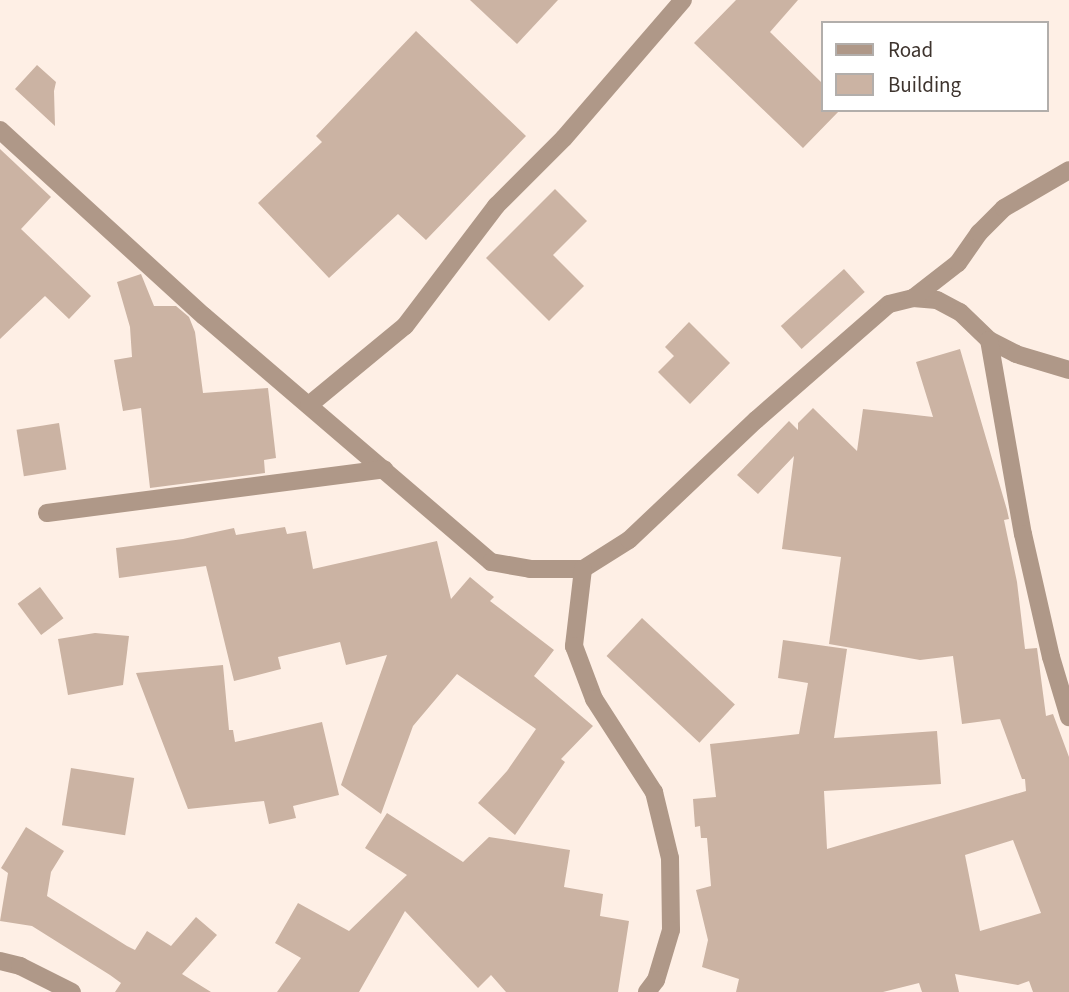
<!DOCTYPE html>
<html>
<head>
<meta charset="utf-8">
<style>
	body { margin:0 }
	#map { position:relative; width:1069px; height:992px; overflow:hidden; background:#feefe5; font-family:"Source Sans 3",sans-serif }
	div>[style] { position:absolute }
	.building>* { inset:0; background:#cbb3a3; transform-origin:0 0 }
	.minor>* { height:18px; margin:-9px; padding:0 9px; transform-origin:9px; border-radius:9px; background:#af9888 }
	span { translate:-50% -50%; white-space:nowrap; text-align:center; line-height:1.15; -webkit-text-stroke:5px #fff; paint-order:stroke }
	.legend { position:absolute; left:821px; top:21px; width:228px; height:91px; box-sizing:border-box; background:#fff; border:2px solid #b2aeab; margin:0; padding:9px 12px; list-style:none; font-size:21px; color:#3e342e }
	.legend li { display:flex; align-items:center; gap:14px; height:35px }
	.legend b { width:35px; border:2px solid #b2aeab }
</style>
</head>
<body>
<div id="map">
	<div class="building">
		<div style="clip-path:polygon(470px 0,558px 0,517px 44px)"></div>
		<div style="clip-path:polygon(736px 0,798px 0,770px 32px,822px 83px,822px 110px,840px 110px,803px 148px,694px 43px)"></div>
		<div style="clip-path:polygon(416px 31px,526px 136px,426px 240px,398px 214px,329px 278px,258px 203px,322px 142px,316px 136px)"></div>
		<div style="clip-path:polygon(37px 65px,56px 82px,54px 91px,55px 126px,15px 89px)"></div>
		<div style="clip-path:polygon(0 149px,51px 197px,21px 229px,91px 296px,69px 319px,45px 296px,0 339px)"></div>
		<div style="clip-path:polygon(555px 189px,587px 221px,553px 255px,584px 286px,549px 321px,486px 258px)"></div>
		<div style="left:844px;top:269px;width:31px;height:85px;rotate:48deg"></div>
		<div style="clip-path:polygon(141px 274px,154px 306px,176px 306px,189px 317px,195px 332px,203px 393px,268px 388px,276px 458px,264px 460px,265px 473px,150px 488px,141px 408px,123px 411px,114px 360px,132px 357px,130px 327px,117px 282px)"></div>
		<div style="clip-path:polygon(689px 322px,730px 363px,690px 404px,658px 372px,674px 356px,665px 347px)"></div>
		<div style="clip-path:polygon(evenodd,960px 349px,1007px 510px,1009px 519px,1004px 520px,1017px 582px,1025px 649px,1037px 648px,1046px 716px,1053px 714px,1069px 757px,1069px 992px,1033px 992px,1029px 981px,1018px 985px,955px 974px,959px 992px,922px 992px,919px 983px,883px 992px,736px 992px,739px 979px,702px 967px,708px 940px,696px 890px,711px 886px,707px 838px,701px 838px,700px 826px,695px 827px,693px 799px,716px 797px,710px 744px,799px 734px,808px 683px,778px 678px,783px 640px,847px 649px,834px 738px,937px 731px,941px 784px,824px 791px,827px 849px,1026px 791px,1025px 779px,1022px 779px,1000px 719px,962px 724px,953px 656px,920px 660px,829px 644px,841px 557px,782px 549px,794px 456px,758px 494px,737px 475px,789px 421px,798px 430px,798px 423px,813px 408px,857px 451px,863px 409px,933px 417px,916px 362px,960px 349px,1013px 840px,1041px 913px,980px 931px,965px 855px,1013px 840px)"></div>
		<div style="left:59px;top:423px;width:47px;height:43px;rotate:81deg"></div>
		<div style="clip-path:polygon(285px 527px,287px 534px,306px 531px,313px 569px,437px 541px,451px 599px,470px 577px,494px 597px,490px 601px,554px 650px,534px 676px,593px 726px,561px 759px,565px 762px,515px 835px,478px 803px,507px 771px,536px 729px,457px 674px,413px 726px,381px 814px,341px 785px,387px 655px,346px 665px,340px 642px,278px 657px,281px 669px,234px 681px,206px 566px,119px 578px,116px 548px,183px 539px,234px 528px,236px 535px)"></div>
		<div style="left:40px;top:587px;width:39px;height:28px;rotate:53deg"></div>
		<div style="left:642px;top:618px;width:127px;height:52px;rotate:43deg"></div>
		<div style="clip-path:polygon(95px 633px,129px 636px,123px 685px,68px 695px,58px 639px)"></div>
		<div style="clip-path:polygon(223px 665px,229px 730px,233px 730px,235px 742px,322px 722px,339px 795px,293px 806px,296px 818px,269px 824px,264px 801px,188px 809px,136px 673px)"></div>
		<div style="left:71px;top:768px;width:64px;height:58px;rotate:9deg"></div>
		<div style="clip-path:polygon(387px 813px,463px 862px,489px 837px,570px 850px,564px 887px,603px 894px,600px 916px,629px 921px,618px 992px,506px 992px,491px 975px,478px 988px,405px 911px,359px 992px,277px 992px,301px 958px,275px 943px,298px 903px,349px 931px,407px 875px,365px 848px)"></div>
		<div style="clip-path:polygon(26px 827px,64px 851px,51px 872px,47px 896px,127px 946px,135px 950px,147px 931px,171px 946px,196px 917px,217px 935px,182px 974px,211px 992px,115px 992px,121px 983px,110px 975px,32px 926px,0 921px,8px 873px,1px 868px)"></div>
	</div>
	<div class="minor">
		<div style="left:0;top:130px;width:276px;rotate:42.4deg"></div>
		<div style="left:204px;top:316px;width:378px;rotate:40.6deg"></div>
		<div style="left:491px;top:562px;width:40px;rotate:10deg"></div>
		<div style="left:530px;top:569px;width:53px"></div>
		<div style="left:583px;top:569px;width:54px;rotate:-32.2deg"></div>
		<div style="left:629px;top:540px;width:175px;rotate:-43.4deg"></div>
		<div style="left:756px;top:420px;width:176px;rotate:-41.1deg"></div>
		<div style="left:889px;top:304px;width:25px;rotate:-14deg"></div>
		<div style="left:913px;top:298px;width:24px;rotate:5deg"></div>
		<div style="left:937px;top:300px;width:26px;rotate:28deg"></div>
		<div style="left:960px;top:312px;width:40px;rotate:44deg"></div>
		<div style="left:989px;top:340px;width:30px;rotate:27deg"></div>
		<div style="left:1016px;top:354px;width:55px;rotate:16.8deg"></div>
		<div style="left:913px;top:298px;width:57px;rotate:-37.9deg"></div>
		<div style="left:958px;top:263px;width:37px;rotate:-55deg"></div>
		<div style="left:979px;top:233px;width:35px;rotate:-45deg"></div>
		<div style="left:1004px;top:208px;width:75px;rotate:-30.3deg"></div>
		<div style="left:989px;top:340px;width:197px;rotate:80.1deg"></div>
		<div style="left:1023px;top:534px;width:126px;rotate:77.2deg"></div>
		<div style="left:1051px;top:657px;width:63px;rotate:73.3deg"></div>
		<div style="left:309px;top:405px;width:124px;rotate:-39.5deg"></div>
		<div style="left:405px;top:326px;width:151px;rotate:-52.8deg"></div>
		<div style="left:496px;top:206px;width:96px;rotate:-45deg"></div>
		<div style="left:564px;top:138px;width:182px;rotate:-49.2deg"></div>
		<div style="left:47px;top:513px;width:340px;rotate:-7.4deg"></div>
		<div style="left:583px;top:569px;width:78px;rotate:96.7deg"></div>
		<div style="left:574px;top:646px;width:57px;rotate:69.3deg"></div>
		<div style="left:594px;top:699px;width:111px;rotate:57.2deg"></div>
		<div style="left:654px;top:792px;width:68px;rotate:76.4deg"></div>
		<div style="left:670px;top:858px;width:72px;rotate:89.2deg"></div>
		<div style="left:671px;top:930px;width:52px;rotate:106.7deg"></div>
		<div style="left:656px;top:980px;width:15px;rotate:127deg"></div>
		<div style="left:0;top:961px;width:21px;rotate:14deg"></div>
		<div style="left:20px;top:966px;width:58px;rotate:26.6deg"></div>
	</div>
	<ul class="legend">
	<li><b style="height:9px;background:#af9888"></b>Road</li>
	<li><b style="height:19px;background:#cbb3a3"></b>Building</li>
	</ul>
</div>
</body>
</html>
